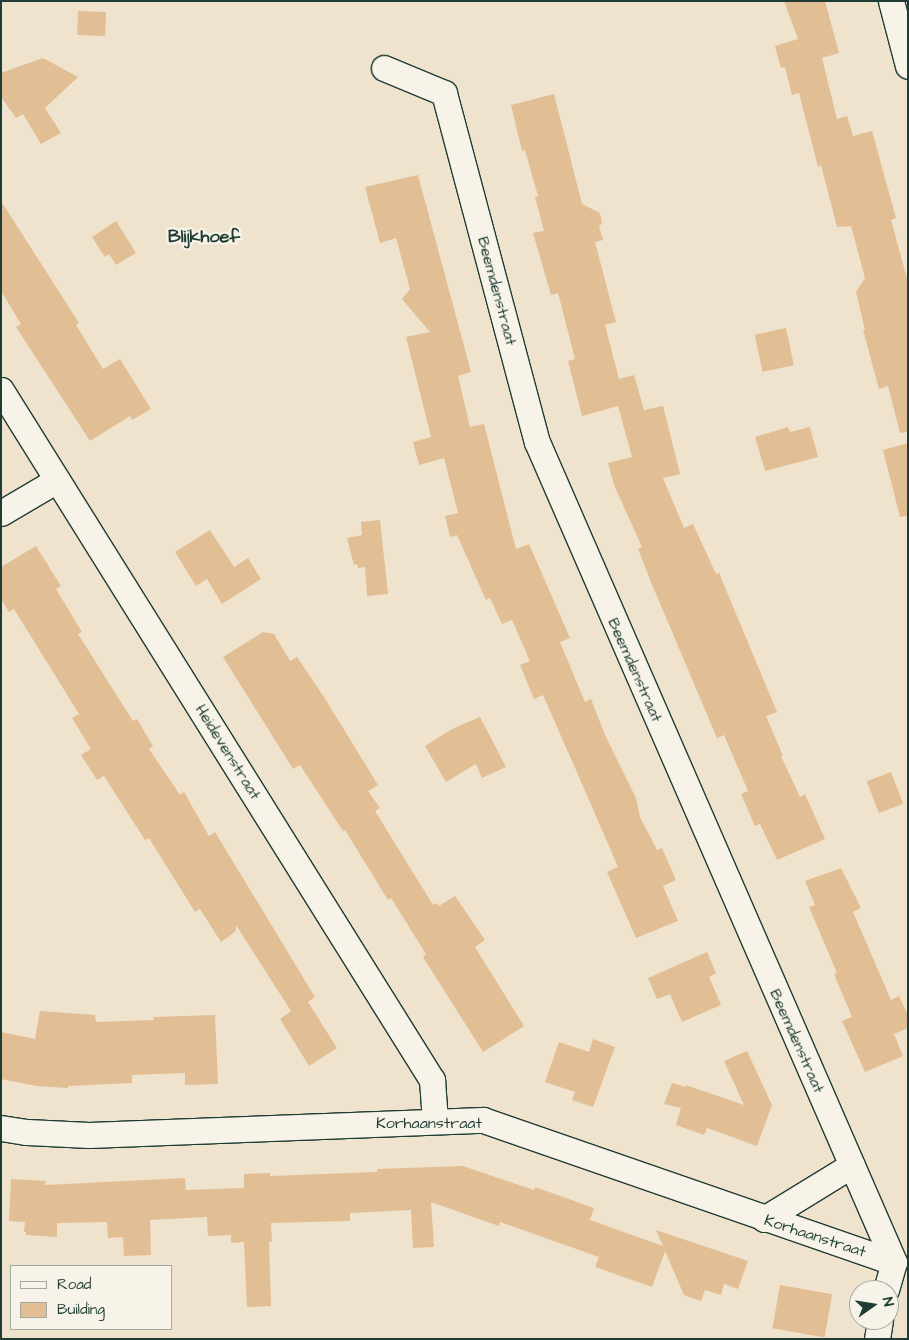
<!DOCTYPE html>
<html>
<head>
<meta charset="utf-8">
<style>
	body { margin:0 }
	#map { position:relative; width:909px; height:1340px; overflow:hidden; background:#f0e3ce; font-family:"Architects Daughter",sans-serif }
	div>[style] { position:absolute }
	.building>* { inset:0; background:#e1be93; transform-origin:0 0 }
	.roads { filter:drop-shadow(1px 0 #1f3d34) drop-shadow(-1px 0 #1f3d34) drop-shadow(0 1px #1f3d34) drop-shadow(0 -1px #1f3d34) }
	.minor>* { height:25px; margin:-12.5px; padding:0 12.5px; transform-origin:12.5px; border-radius:12.5px; background:#f7f3e8 }
	span { translate:-50% -50%; white-space:nowrap; text-align:center; line-height:1.15; -webkit-text-stroke:4.5px #f7f3e8; paint-order:stroke }
	.street-label { font-size:16px; color:#1f3d34 }
	.neighbourhood-label { font-size:18px; color:#1f3d34; font-weight:700 }
	.frame { position:absolute; inset:0; border:2px solid #1f3d34; pointer-events:none }
	.legend { position:absolute; left:10px; top:1265px; width:162px; height:65px; box-sizing:border-box; background:#f7f3e8; border:1px solid #a1aaa0; margin:0; padding:6px 9px; list-style:none; font-size:15px; color:#1f3d34 }
	.legend li { display:flex; align-items:center; gap:10px; height:25px }
	.legend b { width:25px; border:1px solid #a1aaa0 }
	.north { position:absolute; left:849px; top:1280px; width:50px; height:50px; box-sizing:border-box; background:#f7f3e8; border:1px solid #a1aaa0; border-radius:50%; rotate:77deg; font-size:14px; font-weight:700; line-height:20px; text-align:center; color:#1f3d34 }
	.north::after { content:''; display:block; margin:auto; width:18px; height:22px; background:#1f3d34; clip-path:polygon(50% 0,100% 100%,50% 72%,0 100%) }
</style>
</head>
<body>
<div id="map">
	<div class="building">
		<div style="clip-path:polygon(784px 1px,825px 1px,839px 53px,822px 58px,837px 119px,847px 116px,853px 136px,872px 131px,896px 218px,891px 220px,908px 282px,908px 432px,900px 433px,888px 386px,879px 389px,863px 330px,865px 330px,856px 292px,865px 278px,851px 226px,837px 227px,821px 165px,818px 167px,799px 93px,792px 95px,785px 67px,781px 68px,775px 46px,798px 39px)"></div>
		<div style="left:78px;top:11px;width:28px;height:24px;rotate:2deg"></div>
		<div style="clip-path:polygon(43px 58px,78px 77px,45px 108px,61px 133px,41px 144px,23px 114px,16px 118px,1px 97px,1px 73px)"></div>
		<div style="clip-path:polygon(554px 94px,582px 204px,600px 213px,602px 223px,599px 226px,603px 240px,595px 242px,616px 322px,605px 325px,619px 379px,634px 375px,644px 410px,663px 406px,680px 474px,663px 478px,684px 528px,693px 524px,716px 574px,719px 573px,777px 712px,766px 716px,783px 756px,781px 756px,800px 797px,805px 794px,825px 839px,777px 860px,760px 824px,755px 826px,741px 794px,748px 791px,724px 735px,717px 738px,653px 587px,638px 549px,642px 547px,614px 485px,608px 463px,632px 457px,618px 406px,582px 416px,568px 361px,575px 359px,558px 293px,551px 295px,533px 233px,544px 231px,535px 197px,538px 196px,525px 150px,522px 151px,511px 105px)"></div>
		<div style="clip-path:polygon(418px 175px,471px 372px,458px 376px,470px 427px,484px 424px,516px 549px,529px 544px,570px 638px,560px 642px,585px 702px,591px 699px,605px 735px,636px 798px,640px 817px,657px 850px,662px 848px,676px 880px,663px 886px,678px 921px,636px 938px,607px 872px,618px 867px,586px 793px,543px 695px,534px 699px,520px 665px,530px 661px,512px 620px,502px 624px,490px 598px,486px 600px,457px 535px,450px 537px,445px 516px,458px 513px,444px 458px,419px 465px,413px 442px,431px 437px,406px 337px,430px 332px,402px 299px,410px 289px,396px 238px,380px 243px,365px 187px)"></div>
		<div style="clip-path:polygon(1px 201px,79px 323px,76px 325px,103px 369px,120px 359px,151px 409px,132px 420px,130px 416px,90px 441px,16px 327px,21px 324px,1px 291px)"></div>
		<div style="clip-path:polygon(116px 221px,136px 253px,116px 265px,109px 254px,105px 257px,92px 237px)"></div>
		<div style="left:786px;top:328px;width:38px;height:32px;rotate:78deg"></div>
		<div style="clip-path:polygon(788px 427px,790px 432px,810px 427px,818px 457px,765px 471px,755px 437px)"></div>
		<div style="clip-path:polygon(908px 443px,908px 516px,900px 517px,883px 450px)"></div>
		<div style="clip-path:polygon(380px 520px,388px 594px,367px 596px,365px 567px,358px 568px,357px 564px,354px 565px,347px 538px,362px 535px,361px 522px)"></div>
		<div style="clip-path:polygon(210px 530px,234px 567px,248px 558px,261px 579px,222px 604px,207px 579px,196px 586px,175px 552px)"></div>
		<div style="clip-path:polygon(36px 546px,61px 586px,56px 589px,82px 632px,78px 634px,133px 721px,137px 719px,153px 746px,149px 749px,180px 795px,184px 792px,209px 836px,215px 832px,315px 997px,308px 1002px,337px 1048px,309px 1066px,280px 1019px,291px 1011px,236px 925px,236px 931px,221px 942px,200px 909px,195px 912px,149px 838px,145px 840px,104px 776px,97px 780px,81px 755px,91px 749px,72px 718px,79px 714px,14px 609px,9px 612px,1px 599px,1px 567px)"></div>
		<div style="clip-path:polygon(263px 632px,274px 634px,290px 661px,297px 657px,324px 697px,378px 785px,368px 791px,380px 808px,375px 811px,433px 905px,437px 903px,439px 906px,455px 896px,485px 940px,475px 947px,524px 1026px,483px 1052px,423px 957px,426px 954px,391px 898px,388px 900px,345px 830px,343px 831px,300px 765px,293px 769px,223px 657px)"></div>
		<div style="clip-path:polygon(480px 717px,506px 767px,482px 778px,476px 764px,446px 782px,425px 746px,452px 729px)"></div>
		<div style="left:891px;top:772px;width:34px;height:26px;rotate:69deg"></div>
		<div style="clip-path:polygon(841px 868px,861px 908px,853px 912px,891px 1000px,899px 996px,908px 1015px,908px 1028px,894px 1034px,903px 1056px,865px 1072px,842px 1021px,852px 1017px,834px 974px,837px 973px,809px 907px,815px 905px,805px 881px)"></div>
		<div style="clip-path:polygon(707px 952px,716px 973px,709px 977px,721px 1005px,682px 1022px,670px 994px,657px 999px,648px 978px)"></div>
		<div style="clip-path:polygon(40px 1011px,95px 1015px,96px 1022px,154px 1020px,153px 1017px,215px 1015px,218px 1084px,185px 1085px,185px 1073px,132px 1075px,132px 1083px,68px 1086px,68px 1088px,36px 1086px,1px 1079px,1px 1032px,35px 1039px)"></div>
		<div style="clip-path:polygon(593px 1039px,615px 1047px,593px 1107px,572px 1100px,575px 1092px,545px 1082px,559px 1042px,589px 1052px)"></div>
		<div style="clip-path:polygon(747px 1051px,772px 1105px,757px 1146px,707px 1128px,704px 1135px,676px 1125px,681px 1108px,664px 1104px,672px 1083px,686px 1087px,686px 1085px,744px 1105px,724px 1061px)"></div>
		<div style="clip-path:polygon(463px 1166px,534px 1190px,535px 1187px,594px 1208px,590px 1220px,663px 1246px,656px 1230px,748px 1261px,738px 1289px,724px 1284px,721px 1295px,705px 1290px,701px 1301px,684px 1295px,665px 1251px,652px 1287px,595px 1267px,599px 1257px,500px 1222px,499px 1226px,431px 1202px,434px 1247px,413px 1248px,411px 1210px,350px 1213px,350px 1221px,271px 1223px,272px 1242px,269px 1242px,271px 1306px,247px 1307px,244px 1242px,231px 1243px,231px 1235px,208px 1236px,207px 1217px,150px 1220px,151px 1255px,124px 1256px,123px 1237px,108px 1238px,107px 1222px,57px 1223px,57px 1237px,26px 1235px,26px 1232px,24px 1232px,25px 1222px,9px 1221px,11px 1179px,46px 1181px,45px 1185px,185px 1178px,186px 1190px,244px 1188px,244px 1174px,270px 1173px,270px 1176px,377px 1172px,377px 1169px)"></div>
		<div style="left:780px;top:1285px;width:53px;height:44px;rotate:10deg"></div>
	</div>
	<div class="roads">
		<div class="minor">
			<div style="left:891px;top:1px;width:67px;rotate:75.3deg"></div>
			<div style="left:384px;top:68px;width:65px;rotate:22.6deg"></div>
			<div style="left:444px;top:93px;width:361px;rotate:75.1deg"></div>
			<div style="left:537px;top:442px;width:894px;rotate:66.47deg"></div>
			<div style="left:894px;top:1262px;width:29px;rotate:106deg"></div>
			<div style="left:1px;top:390px;width:814px;rotate:58.01deg"></div>
			<div style="left:432px;top:1080px;width:41px;rotate:85.8deg"></div>
			<div style="left:1px;top:513px;width:65px;rotate:-30.5deg"></div>
			<div style="left:1px;top:1128px;width:26px;rotate:9deg"></div>
			<div style="left:27px;top:1132px;width:62px;rotate:2.8deg"></div>
			<div style="left:89px;top:1135px;width:394px;rotate:-2.2deg"></div>
			<div style="left:483px;top:1120px;width:435px;rotate:19.1deg"></div>
			<div style="left:764px;top:1219px;width:103px;rotate:-31.5deg"></div>
			<div style="left:877px;top:1339px;width:19px;rotate:-81deg"></div>
		</div>
	</div>
	<div class="street-label">
		<span style="left:497px;top:291px;rotate:75deg">Beemdenstraat</span>
		<span style="left:635px;top:670px;rotate:66deg">Beemdenstraat</span>
		<span style="left:228px;top:752px;rotate:58deg">Heidevenstraat</span>
		<span style="left:797px;top:1041px;rotate:66deg">Beemdenstraat</span>
		<span style="left:429px;top:1123px">Korhaanstraat</span>
		<span style="left:815px;top:1236px;rotate:18deg">Korhaanstraat</span>
	</div>
	<div class="neighbourhood-label">
		<span style="left:204px;top:237px">Blijkhoef</span>
	</div>
	<div class="frame"></div>
	<ul class="legend">
	<li><b style="height:6px;background:#f7f3e8"></b>Road</li>
	<li><b style="height:14px;background:#e1be93"></b>Building</li>
	</ul>
	<div class="north">N</div>
</div>
</body>
</html>
